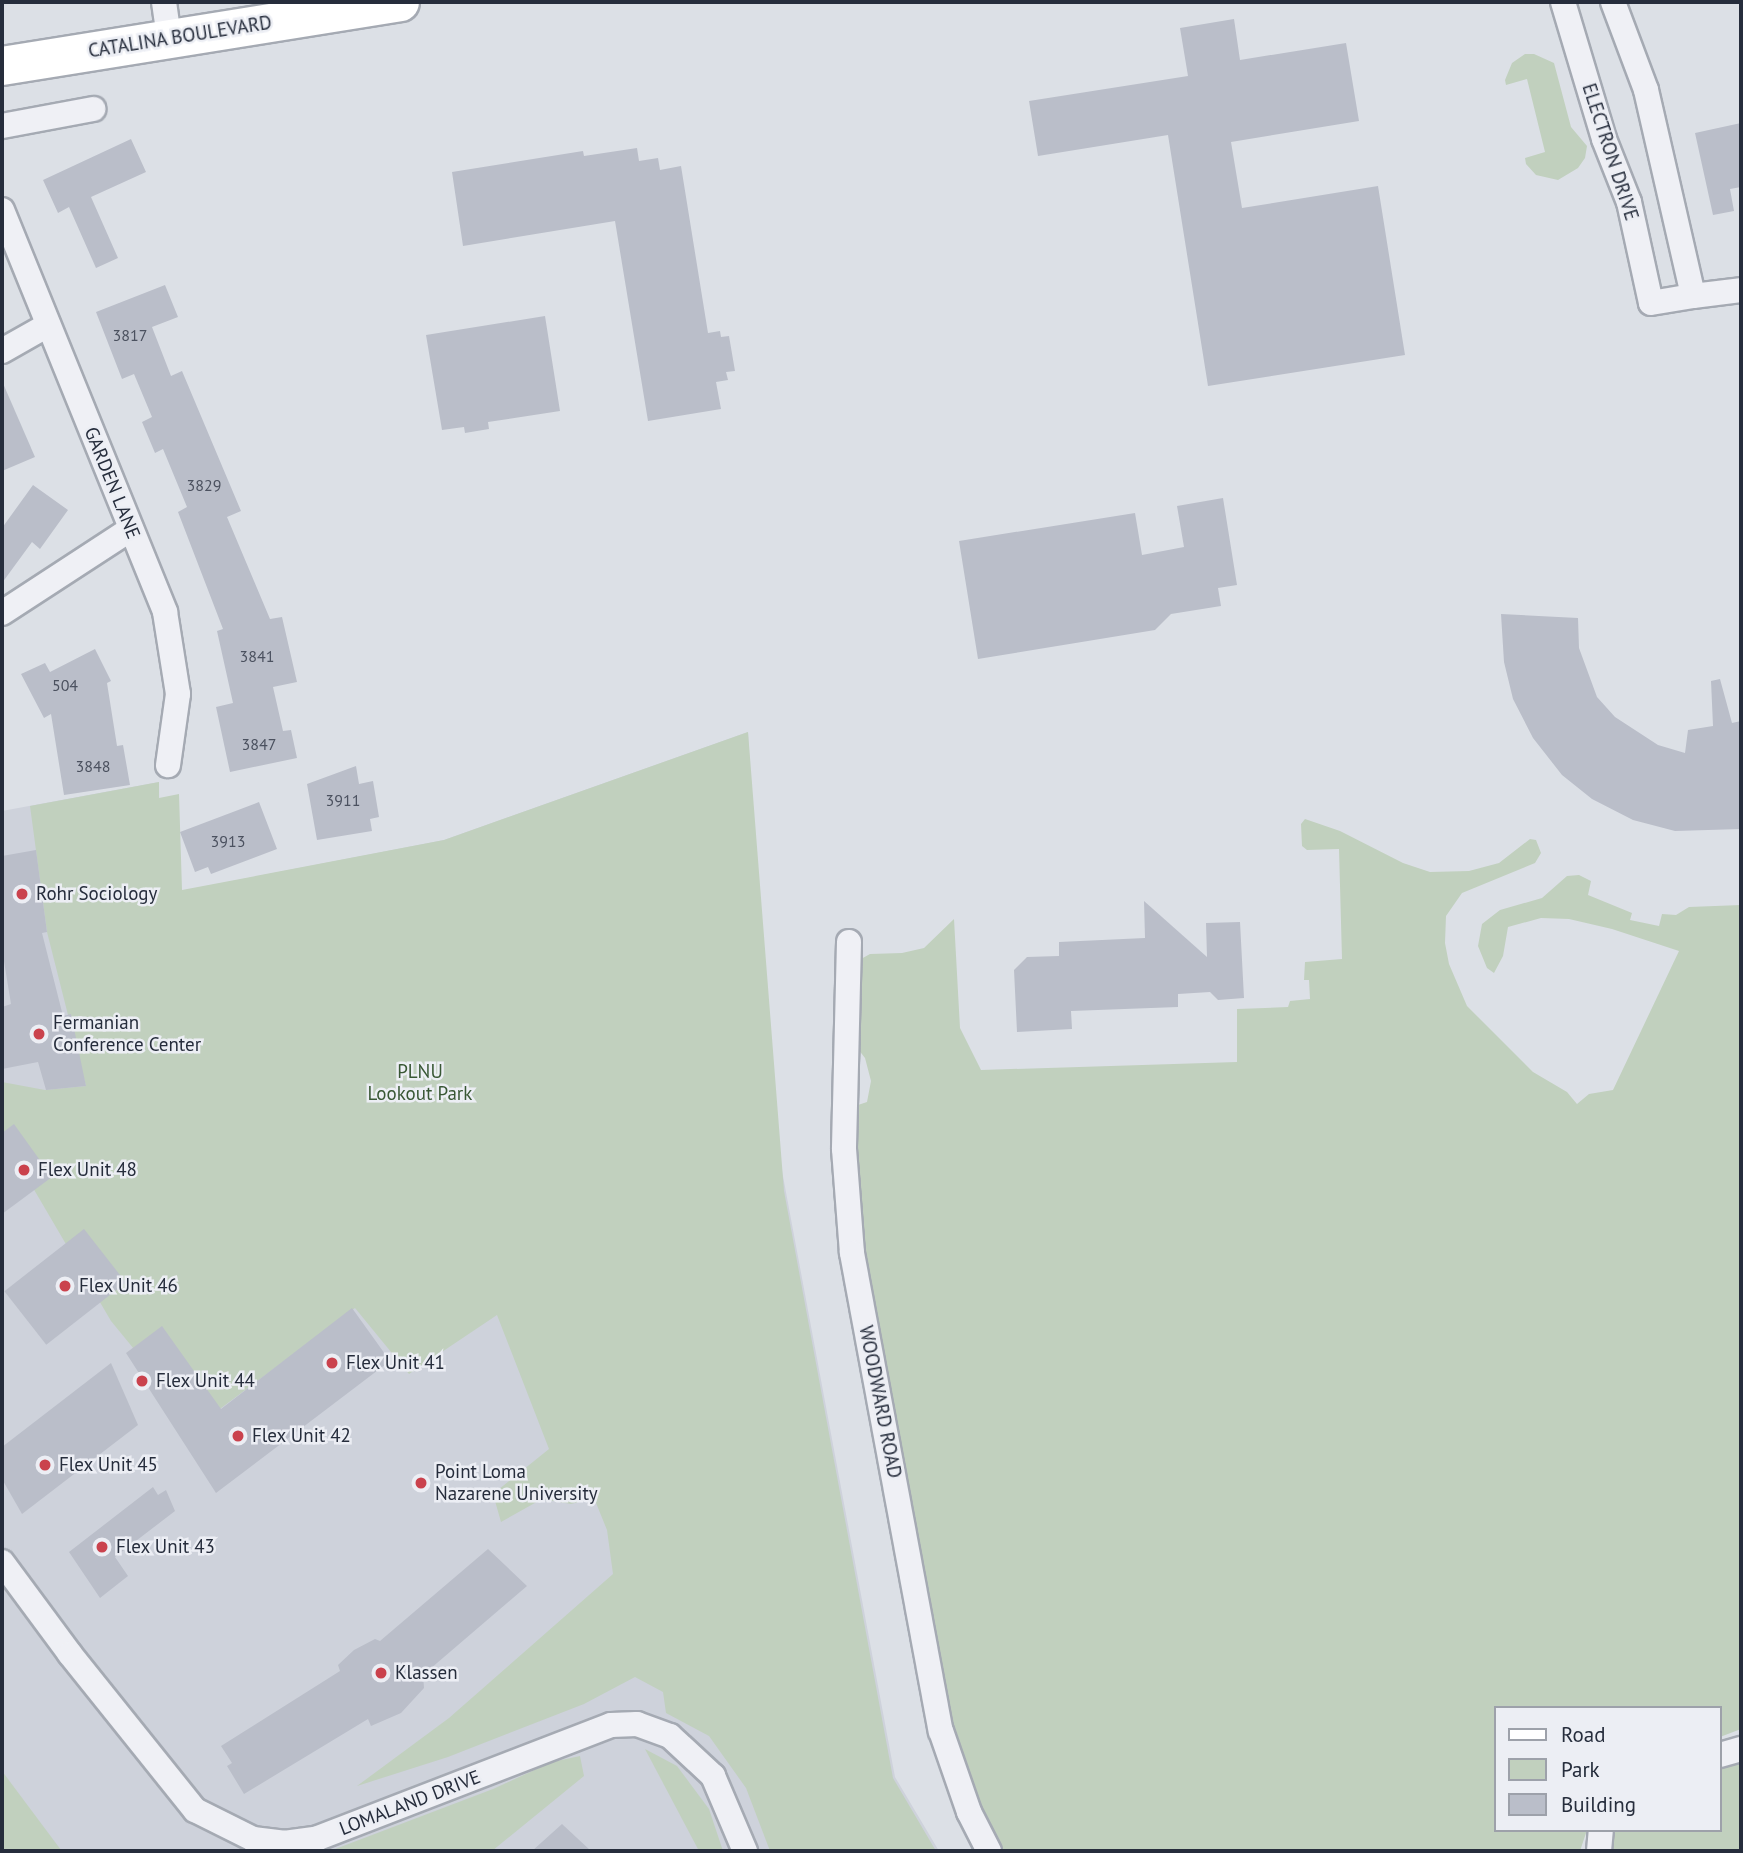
<!DOCTYPE html>
<html>
<head>
<meta charset="utf-8">
<style>
	body { margin:0 }
	#map { position:relative; width:1743px; height:1853px; overflow:hidden; background:#dce0e6; font-family:"PT Sans",sans-serif }
	div>[style] { position:absolute }
	.built>* { inset:0; background:#ced2db }
	.green>* { inset:0; background:#c1d0be }
	.building>* { inset:0; background:#babec9; transform-origin:0 0 }
	.roads { filter:drop-shadow(2px 0 #a5aab3) drop-shadow(-2px 0 #a5aab3) drop-shadow(0 2px #a5aab3) drop-shadow(0 -2px #a5aab3) }
	.street>* { height:24px; margin:-12px; padding:0 12px; transform-origin:12px; border-radius:12px; background:#eff0f5 }
	.primary>* { height:38px; margin:-19px; padding:0 19px; transform-origin:19px; border-radius:19px; background:#fff }
	.dots>* { width:19px; height:19px; translate:-50% -50%; box-sizing:border-box; border:4px solid #eceef4; border-radius:50% }
	span { translate:-50% -50%; white-space:nowrap; text-align:center; line-height:1.15; -webkit-text-stroke:5px #eceef4; paint-order:stroke }
	.number-label { font-size:16px; color:#4b515f }
	.number-label span { -webkit-text-stroke-width:0 }
	.street-label { font-size:19px; color:#262d3c }
	.poi-label { font-size:19px; color:#262d3c }
	.left { translate:0 -50%; text-align:left }
	.park-label { font-size:19px; color:#385734 }
	.frame { position:absolute; inset:0; border:4px solid #262d3c; pointer-events:none }
	.legend { position:absolute; left:1494px; top:1706px; width:228px; height:126px; box-sizing:border-box; background:#eceef4; border:2px solid #9da1aa; margin:0; padding:9px 12px; list-style:none; font-size:21px; color:#262d3c }
	.legend li { display:flex; align-items:center; gap:14px; height:35px }
	.legend b { width:35px; border:2px solid #9da1aa }
</style>
</head>
<body>
<div id="map">
	<div class="built">
		<div style="clip-path:polygon(748px 732px,769px 1101px,895px 1777px,939px 1851px,2px 1851px,2px 811px,159px 782px,160px 895px,444px 840px)"></div>
	</div>
	<div class="green">
		<div style="clip-path:polygon(1525px 54px,1534px 54px,1554px 63px,1571px 127px,1587px 146px,1585px 158px,1578px 168px,1558px 180px,1536px 175px,1526px 164px,1525px 158px,1545px 152px,1527px 79px,1506px 85px,1505px 80px,1512px 63px)"></div>
		<div style="clip-path:polygon(748px 732px,784px 1191px,893px 1778px,936px 1851px,770px 1851px,746px 1788px,709px 1736px,666px 1713px,663px 1692px,635px 1677px,584px 1704px,448px 1757px,357px 1786px,449px 1718px,613px 1574px,607px 1530px,594px 1498px,571px 1504px,542px 1499px,501px 1522px,493px 1494px,549px 1449px,497px 1315px,409px 1374px,355px 1308px,197px 1426px,111px 1321px,2px 1135px,2px 1082px,45px 1090px,86px 1086px,47px 932px,30px 806px,159px 782px,159px 798px,179px 794px,182px 890px,444px 840px)"></div>
		<div style="clip-path:polygon(1305px 819px,1340px 831px,1403px 863px,1430px 872px,1469px 871px,1499px 863px,1530px 839px,1536px 840px,1541px 853px,1535px 863px,1462px 893px,1446px 916px,1445px 943px,1449px 964px,1467px 1006px,1533px 1072px,1567px 1092px,1577px 1104px,1589px 1094px,1613px 1090px,1679px 951px,1612px 929px,1569px 919px,1541px 918px,1508px 927px,1503px 956px,1494px 973px,1487px 968px,1478px 946px,1482px 924px,1500px 910px,1542px 898px,1567px 876px,1579px 875px,1591px 881px,1588px 895px,1632px 913px,1630px 920px,1659px 926px,1662px 914px,1676px 915px,1689px 907px,1741px 905px,1741px 1692px,1739px 1705px,1741px 1729px,1720px 1737px,1720px 1708px,1496px 1708px,1496px 1830px,1587px 1830px,1580px 1851px,996px 1851px,960px 1770px,852px 1202px,852px 1107px,867px 1102px,871px 1081px,865px 1058px,858px 1049px,857px 968px,861px 959px,870px 954px,902px 953px,924px 948px,954px 919px,960px 1028px,981px 1070px,1237px 1062px,1237px 1009px,1288px 1007px,1290px 1001px,1310px 999px,1309px 980px,1304px 980px,1305px 962px,1342px 959px,1339px 849px,1307px 850px,1302px 846px,1301px 824px)"></div>
		<div style="clip-path:polygon(645px 1749px,677px 1766px,709px 1809px,723px 1851px,699px 1851px)"></div>
		<div style="clip-path:polygon(580px 1756px,584px 1776px,492px 1851px,330px 1851px,493px 1789px,552px 1762px)"></div>
		<div style="clip-path:polygon(1741px 1757px,1741px 1851px,1608px 1851px,1611px 1830px,1720px 1830px,1720px 1763px)"></div>
		<div style="clip-path:polygon(2px 1771px,61px 1850px,59px 1851px,2px 1851px)"></div>
	</div>
	<div class="building">
		<div style="clip-path:polygon(1234px 19px,1240px 60px,1346px 43px,1359px 121px,1231px 142px,1242px 208px,1378px 186px,1405px 355px,1208px 386px,1168px 135px,1038px 156px,1029px 101px,1188px 76px,1180px 28px)"></div>
		<div style="clip-path:polygon(1741px 123px,1741px 187px,1730px 189px,1734px 211px,1713px 215px,1695px 133px)"></div>
		<div style="clip-path:polygon(131px 139px,146px 172px,91px 197px,118px 258px,96px 268px,69px 207px,58px 213px,43px 180px)"></div>
		<div style="clip-path:polygon(637px 148px,639px 161px,658px 158px,660px 170px,681px 166px,708px 333px,720px 331px,721px 337px,729px 336px,735px 371px,726px 372px,728px 380px,716px 382px,721px 409px,648px 421px,615px 221px,463px 246px,452px 172px,583px 151px,584px 156px)"></div>
		<div style="clip-path:polygon(165px 285px,178px 317px,152px 327px,171px 376px,182px 371px,241px 511px,227px 517px,270px 619px,282px 617px,297px 682px,273px 687px,283px 731px,291px 730px,297px 758px,230px 772px,216px 707px,233px 703px,217px 631px,223px 629px,178px 512px,187px 507px,163px 449px,155px 453px,142px 422px,152px 417px,134px 374px,122px 379px,96px 312px)"></div>
		<div style="clip-path:polygon(545px 316px,560px 411px,488px 422px,489px 429px,465px 433px,464px 427px,442px 430px,426px 335px)"></div>
		<div style="clip-path:polygon(2px 381px,35px 457px,2px 471px)"></div>
		<div style="clip-path:polygon(33px 485px,68px 510px,40px 549px,32px 542px,2px 583px,2px 528px)"></div>
		<div style="clip-path:polygon(1223px 498px,1237px 585px,1218px 588px,1221px 606px,1171px 614px,1155px 630px,978px 659px,959px 541px,1135px 513px,1142px 555px,1184px 547px,1177px 506px)"></div>
		<div style="clip-path:polygon(1501px 614px,1578px 618px,1579px 648px,1597px 697px,1615px 717px,1658px 745px,1685px 753px,1688px 730px,1713px 726px,1711px 681px,1720px 679px,1732px 723px,1741px 721px,1741px 829px,1675px 831px,1633px 820px,1592px 799px,1562px 775px,1533px 738px,1513px 699px,1504px 662px)"></div>
		<div style="clip-path:polygon(95px 649px,111px 681px,107px 683px,117px 746px,123px 745px,130px 785px,64px 795px,51px 714px,44px 718px,21px 674px,45px 663px,50px 672px)"></div>
		<div style="clip-path:polygon(356px 766px,359px 784px,373px 781px,379px 817px,370px 819px,372px 831px,317px 840px,307px 784px)"></div>
		<div style="clip-path:polygon(259px 802px,277px 849px,211px 874px,208px 867px,195px 872px,180px 832px)"></div>
		<div style="clip-path:polygon(36px 850px,47px 932px,42px 933px,63px 1016px,71px 1014px,86px 1086px,46px 1090px,38px 1062px,2px 1069px,2px 1007px,11px 1004px,2px 949px,2px 856px)"></div>
		<div style="clip-path:polygon(1144px 901px,1207px 957px,1206px 923px,1240px 922px,1244px 998px,1218px 1000px,1210px 992px,1178px 994px,1178px 1007px,1071px 1011px,1072px 1029px,1017px 1032px,1014px 970px,1027px 957px,1059px 956px,1059px 942px,1145px 938px)"></div>
		<div style="clip-path:polygon(14px 1124px,52px 1177px,2px 1214px,2px 1133px)"></div>
		<div style="left:84px;top:1229px;width:68px;height:101px;rotate:52deg"></div>
		<div style="clip-path:polygon(352px 1308px,390px 1361px,216px 1493px,126px 1353px,162px 1326px,221px 1409px)"></div>
		<div style="clip-path:polygon(111px 1363px,138px 1425px,22px 1514px,2px 1479px,2px 1447px)"></div>
		<div style="clip-path:polygon(153px 1487px,158px 1495px,166px 1490px,175px 1511px,115px 1557px,128px 1576px,100px 1598px,69px 1552px)"></div>
		<div style="clip-path:polygon(488px 1549px,527px 1586px,423px 1675px,424px 1688px,401px 1713px,371px 1726px,368px 1719px,244px 1794px,227px 1766px,232px 1763px,221px 1746px,340px 1671px,338px 1665px,354px 1650px,375px 1639px,380px 1641px)"></div>
		<div style="clip-path:polygon(562px 1824px,591px 1851px,532px 1851px)"></div>
	</div>
	<div class="roads">
		<div class="street">
			<div style="left:164px;top:2px;width:37px;rotate:82deg"></div>
			<div style="left:1563px;top:2px;width:143px;rotate:73.3deg"></div>
			<div style="left:1604px;top:139px;width:68px;rotate:68.4deg"></div>
			<div style="left:1629px;top:202px;width:103px;rotate:77.7deg"></div>
			<div style="left:1651px;top:303px;width:43px;rotate:-9.5deg"></div>
			<div style="left:1613px;top:2px;width:94px;rotate:69.4deg"></div>
			<div style="left:1646px;top:90px;width:211px;rotate:77.1deg"></div>
			<div style="left:1693px;top:296px;width:48px;rotate:-7.1deg"></div>
			<div style="left:2px;top:126px;width:93px;rotate:-10.6deg"></div>
			<div style="left:2px;top:210px;width:434px;rotate:67.9deg"></div>
			<div style="left:165px;top:612px;width:83px;rotate:81deg"></div>
			<div style="left:178px;top:694px;width:72px;rotate:98deg"></div>
			<div style="left:2px;top:351px;width:53px;rotate:-29.5deg"></div>
			<div style="left:2px;top:613px;width:154px;rotate:-33.1deg"></div>
			<div style="left:849px;top:942px;width:207px;rotate:91.4deg"></div>
			<div style="left:844px;top:1149px;width:104px;rotate:85.6deg"></div>
			<div style="left:852px;top:1253px;width:486px;rotate:79.5deg"></div>
			<div style="left:941px;top:1731px;width:86px;rotate:70.9deg"></div>
			<div style="left:969px;top:1812px;width:44px;rotate:62.9deg"></div>
			<div style="left:2px;top:1562px;width:114px;rotate:53.5deg"></div>
			<div style="left:70px;top:1654px;width:200px;rotate:51.3deg"></div>
			<div style="left:195px;top:1810px;width:65px;rotate:26.6deg"></div>
			<div style="left:253px;top:1839px;width:31px;rotate:7deg"></div>
			<div style="left:284px;top:1843px;width:34px;rotate:-8deg"></div>
			<div style="left:318px;top:1838px;width:314px;rotate:-21.1deg"></div>
			<div style="left:611px;top:1725px;width:26px;rotate:-2deg"></div>
			<div style="left:637px;top:1724px;width:35px;rotate:20deg"></div>
			<div style="left:670px;top:1736px;width:59px;rotate:42.9deg"></div>
			<div style="left:713px;top:1776px;width:82px;rotate:66.9deg"></div>
			<div style="left:1720px;top:1755px;width:22px;rotate:-16deg"></div>
			<div style="left:1599px;top:1851px;width:21px;rotate:-85deg"></div>
		</div>
		<div class="primary">
			<div style="left:2px;top:66px;width:403px;rotate:-9.1deg"></div>
		</div>
	</div>
	<div class="dots">
		<div style="left:22px;top:894px;background:#ca424d"></div>
		<div style="left:39px;top:1034px;background:#ca424d"></div>
		<div style="left:24px;top:1170px;background:#ca424d"></div>
		<div style="left:65px;top:1286px;background:#ca424d"></div>
		<div style="left:332px;top:1363px;background:#ca424d"></div>
		<div style="left:142px;top:1381px;background:#ca424d"></div>
		<div style="left:238px;top:1436px;background:#ca424d"></div>
		<div style="left:45px;top:1465px;background:#ca424d"></div>
		<div style="left:421px;top:1483px;background:#ca424d"></div>
		<div style="left:102px;top:1547px;background:#ca424d"></div>
		<div style="left:381px;top:1673px;background:#ca424d"></div>
	</div>
	<div class="number-label">
		<span style="left:130px;top:335px">3817</span>
		<span style="left:204px;top:485px">3829</span>
		<span style="left:257px;top:656px">3841</span>
		<span style="left:65px;top:685px">504</span>
		<span style="left:259px;top:744px">3847</span>
		<span style="left:93px;top:766px">3848</span>
		<span style="left:343px;top:800px">3911</span>
		<span style="left:228px;top:841px">3913</span>
	</div>
	<div class="street-label">
		<span style="left:180px;top:37px;rotate:-9deg">CATALINA BOULEVARD</span>
		<span style="left:1610px;top:152px;rotate:72deg">ELECTRON DRIVE</span>
		<span style="left:112px;top:483px;rotate:68deg">GARDEN LANE</span>
		<span style="left:880px;top:1402px;rotate:79deg">WOODWARD ROAD</span>
		<span style="left:410px;top:1803px;rotate:-21deg">LOMALAND DRIVE</span>
	</div>
	<div class="poi-label">
		<span class="left" style="left:36px;top:894px">Rohr Sociology</span>
		<span class="left" style="left:53px;top:1034px">Fermanian<br>Conference Center</span>
		<span class="left" style="left:38px;top:1170px">Flex Unit 48</span>
		<span class="left" style="left:79px;top:1286px">Flex Unit 46</span>
		<span class="left" style="left:346px;top:1363px">Flex Unit 41</span>
		<span class="left" style="left:156px;top:1381px">Flex Unit 44</span>
		<span class="left" style="left:252px;top:1436px">Flex Unit 42</span>
		<span class="left" style="left:59px;top:1465px">Flex Unit 45</span>
		<span class="left" style="left:435px;top:1483px">Point Loma<br>Nazarene University</span>
		<span class="left" style="left:116px;top:1547px">Flex Unit 43</span>
		<span class="left" style="left:395px;top:1673px">Klassen</span>
	</div>
	<div class="park-label">
		<span style="left:420px;top:1083px">PLNU<br>Lookout Park</span>
	</div>
	<div class="frame"></div>
	<ul class="legend">
	<li><b style="height:9px;background:#fff"></b>Road</li>
	<li><b style="height:19px;background:#c1d0be"></b>Park</li>
	<li><b style="height:19px;background:#babec9"></b>Building</li>
	</ul>
</div>
</body>
</html>
